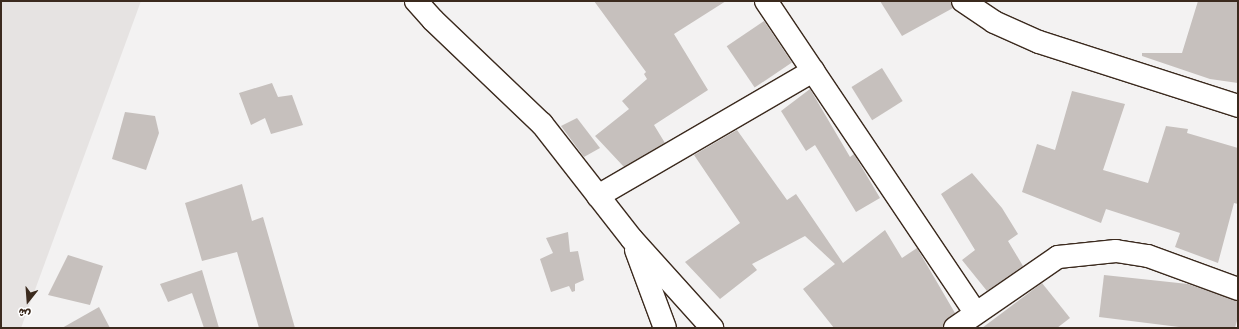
<!DOCTYPE html>
<html>
<head>
<meta charset="utf-8">
<style>
	body { margin:0 }
	#map { position:relative; width:1239px; height:329px; overflow:hidden; background:#f3f2f2; font-family:Kalam,"Playpen Sans Arabic",sans-serif }
	div>[style] { position:absolute }
	.built>* { inset:0; background:#e6e3e2 }
	.building>* { inset:0; background:#c6c0bd; transform-origin:0 0 }
	.roads { filter:drop-shadow(1px 0 #3b2a1e) drop-shadow(-1px 0 #3b2a1e) drop-shadow(0 1px #3b2a1e) drop-shadow(0 -1px #3b2a1e) }
	.street>* { height:22px; margin:-11px; padding:0 11px; transform-origin:11px; border-radius:11px; background:#fff }
	span { translate:-50% -50%; white-space:nowrap; text-align:center; line-height:1.15; -webkit-text-stroke:3px #fff; paint-order:stroke }
	.frame { position:absolute; inset:0; border:2px solid #3b2a1e; pointer-events:none }
	.north { position:absolute; left:8px; top:281px; width:40px; height:40px; -webkit-text-stroke:3px #fff; paint-order:stroke; rotate:197deg; font-size:11px; font-weight:700; line-height:16px; text-align:center; color:#3b2a1e }
	.north::after { content:''; display:block; margin:auto; width:14px; height:18px; background:#3b2a1e; clip-path:polygon(50% 0,100% 100%,50% 72%,0 100%) }
</style>
</head>
<body>
<div id="map">
	<div class="built">
		<div style="clip-path:polygon(1px 1px,141px 1px,21px 328px,1px 328px)"></div>
	</div>
	<div class="building">
		<div style="clip-path:polygon(594px 1px,726px 1px,674px 34px,708px 90px,654px 125px,665px 143px,624px 167px,595px 136px,629px 109px,622px 101px,647px 79px,644px 74px,646px 72px)"></div>
		<div style="clip-path:polygon(880px 1px,951px 1px,953px 8px,902px 36px)"></div>
		<div style="clip-path:polygon(1198px 1px,1238px 1px,1238px 83px,1210px 79px,1142px 56px,1142px 53px,1182px 53px)"></div>
		<div style="left:764px;top:21px;width:50px;height:45px;rotate:56deg"></div>
		<div style="left:882px;top:68px;width:39px;height:36px;rotate:58deg"></div>
		<div style="clip-path:polygon(272px 83px,278px 97px,292px 95px,303px 125px,271px 134px,265px 118px,251px 125px,239px 93px)"></div>
		<div style="clip-path:polygon(810px 89px,850px 157px,854px 154px,880px 198px,856px 212px,815px 145px,806px 151px,781px 111px)"></div>
		<div style="clip-path:polygon(1072px 91px,1125px 104px,1103px 170px,1148px 183px,1166px 126px,1188px 129px,1187px 133px,1238px 148px,1238px 204px,1234px 203px,1218px 263px,1175px 247px,1180px 233px,1106px 209px,1101px 223px,1022px 192px,1037px 144px,1055px 150px)"></div>
		<div style="clip-path:polygon(125px 112px,155px 116px,159px 133px,146px 170px,112px 159px)"></div>
		<div style="clip-path:polygon(577px 118px,600px 148px,584px 157px,561px 126px)"></div>
		<div style="clip-path:polygon(737px 130px,787px 200px,796px 194px,843px 263px,885px 230px,902px 258px,917px 248px,955px 313px,944px 322px,943px 328px,834px 328px,803px 289px,835px 264px,805px 236px,752px 264px,757px 270px,720px 299px,685px 262px,740px 223px,694px 155px)"></div>
		<div style="clip-path:polygon(972px 173px,1002px 208px,1018px 234px,1008px 241px,1023px 266px,987px 291px,962px 260px,975px 250px,941px 194px)"></div>
		<div style="clip-path:polygon(242px 184px,252px 221px,263px 217px,295px 328px,259px 328px,237px 252px,202px 261px,185px 203px)"></div>
		<div style="clip-path:polygon(568px 232px,570px 252px,578px 251px,584px 280px,575px 284px,575px 291px,572px 292px,569px 286px,551px 292px,540px 259px,553px 253px,546px 238px)"></div>
		<div style="clip-path:polygon(68px 255px,103px 266px,90px 305px,48px 295px)"></div>
		<div style="clip-path:polygon(202px 270px,219px 328px,204px 328px,192px 293px,168px 302px,160px 284px)"></div>
		<div style="clip-path:polygon(1104px 275px,1188px 284px,1238px 301px,1238px 317px,1235px 328px,1187px 328px,1099px 317px)"></div>
		<div style="clip-path:polygon(1042px 283px,1070px 318px,1057px 328px,982px 328px)"></div>
		<div style="clip-path:polygon(99px 307px,110px 328px,62px 328px)"></div>
	</div>
	<div class="roads">
		<div class="street">
			<div style="left:416px;top:1px;width:25px;rotate:48deg"></div>
			<div style="left:433px;top:20px;width:151px;rotate:43.7deg"></div>
			<div style="left:542px;top:124px;width:146px;rotate:52deg"></div>
			<div style="left:632px;top:239px;width:120px;rotate:48deg"></div>
			<div style="left:766px;top:1px;width:375px;rotate:56.1deg"></div>
			<div style="left:963px;top:1px;width:37px;rotate:34deg"></div>
			<div style="left:994px;top:22px;width:49px;rotate:24deg"></div>
			<div style="left:1039px;top:42px;width:209px;rotate:17.8deg"></div>
			<div style="left:598px;top:196px;width:249px;rotate:-30.2deg"></div>
			<div style="left:636px;top:250px;width:83px;rotate:69.6deg"></div>
			<div style="left:955px;top:328px;width:125px;rotate:-34.6deg"></div>
			<div style="left:1058px;top:257px;width:58px;rotate:-5.9deg"></div>
			<div style="left:1116px;top:251px;width:32px;rotate:9deg"></div>
			<div style="left:1148px;top:256px;width:96px;rotate:20.1deg"></div>
		</div>
	</div>
	<div class="frame"></div>
	<div class="north">ش</div>
</div>
</body>
</html>
